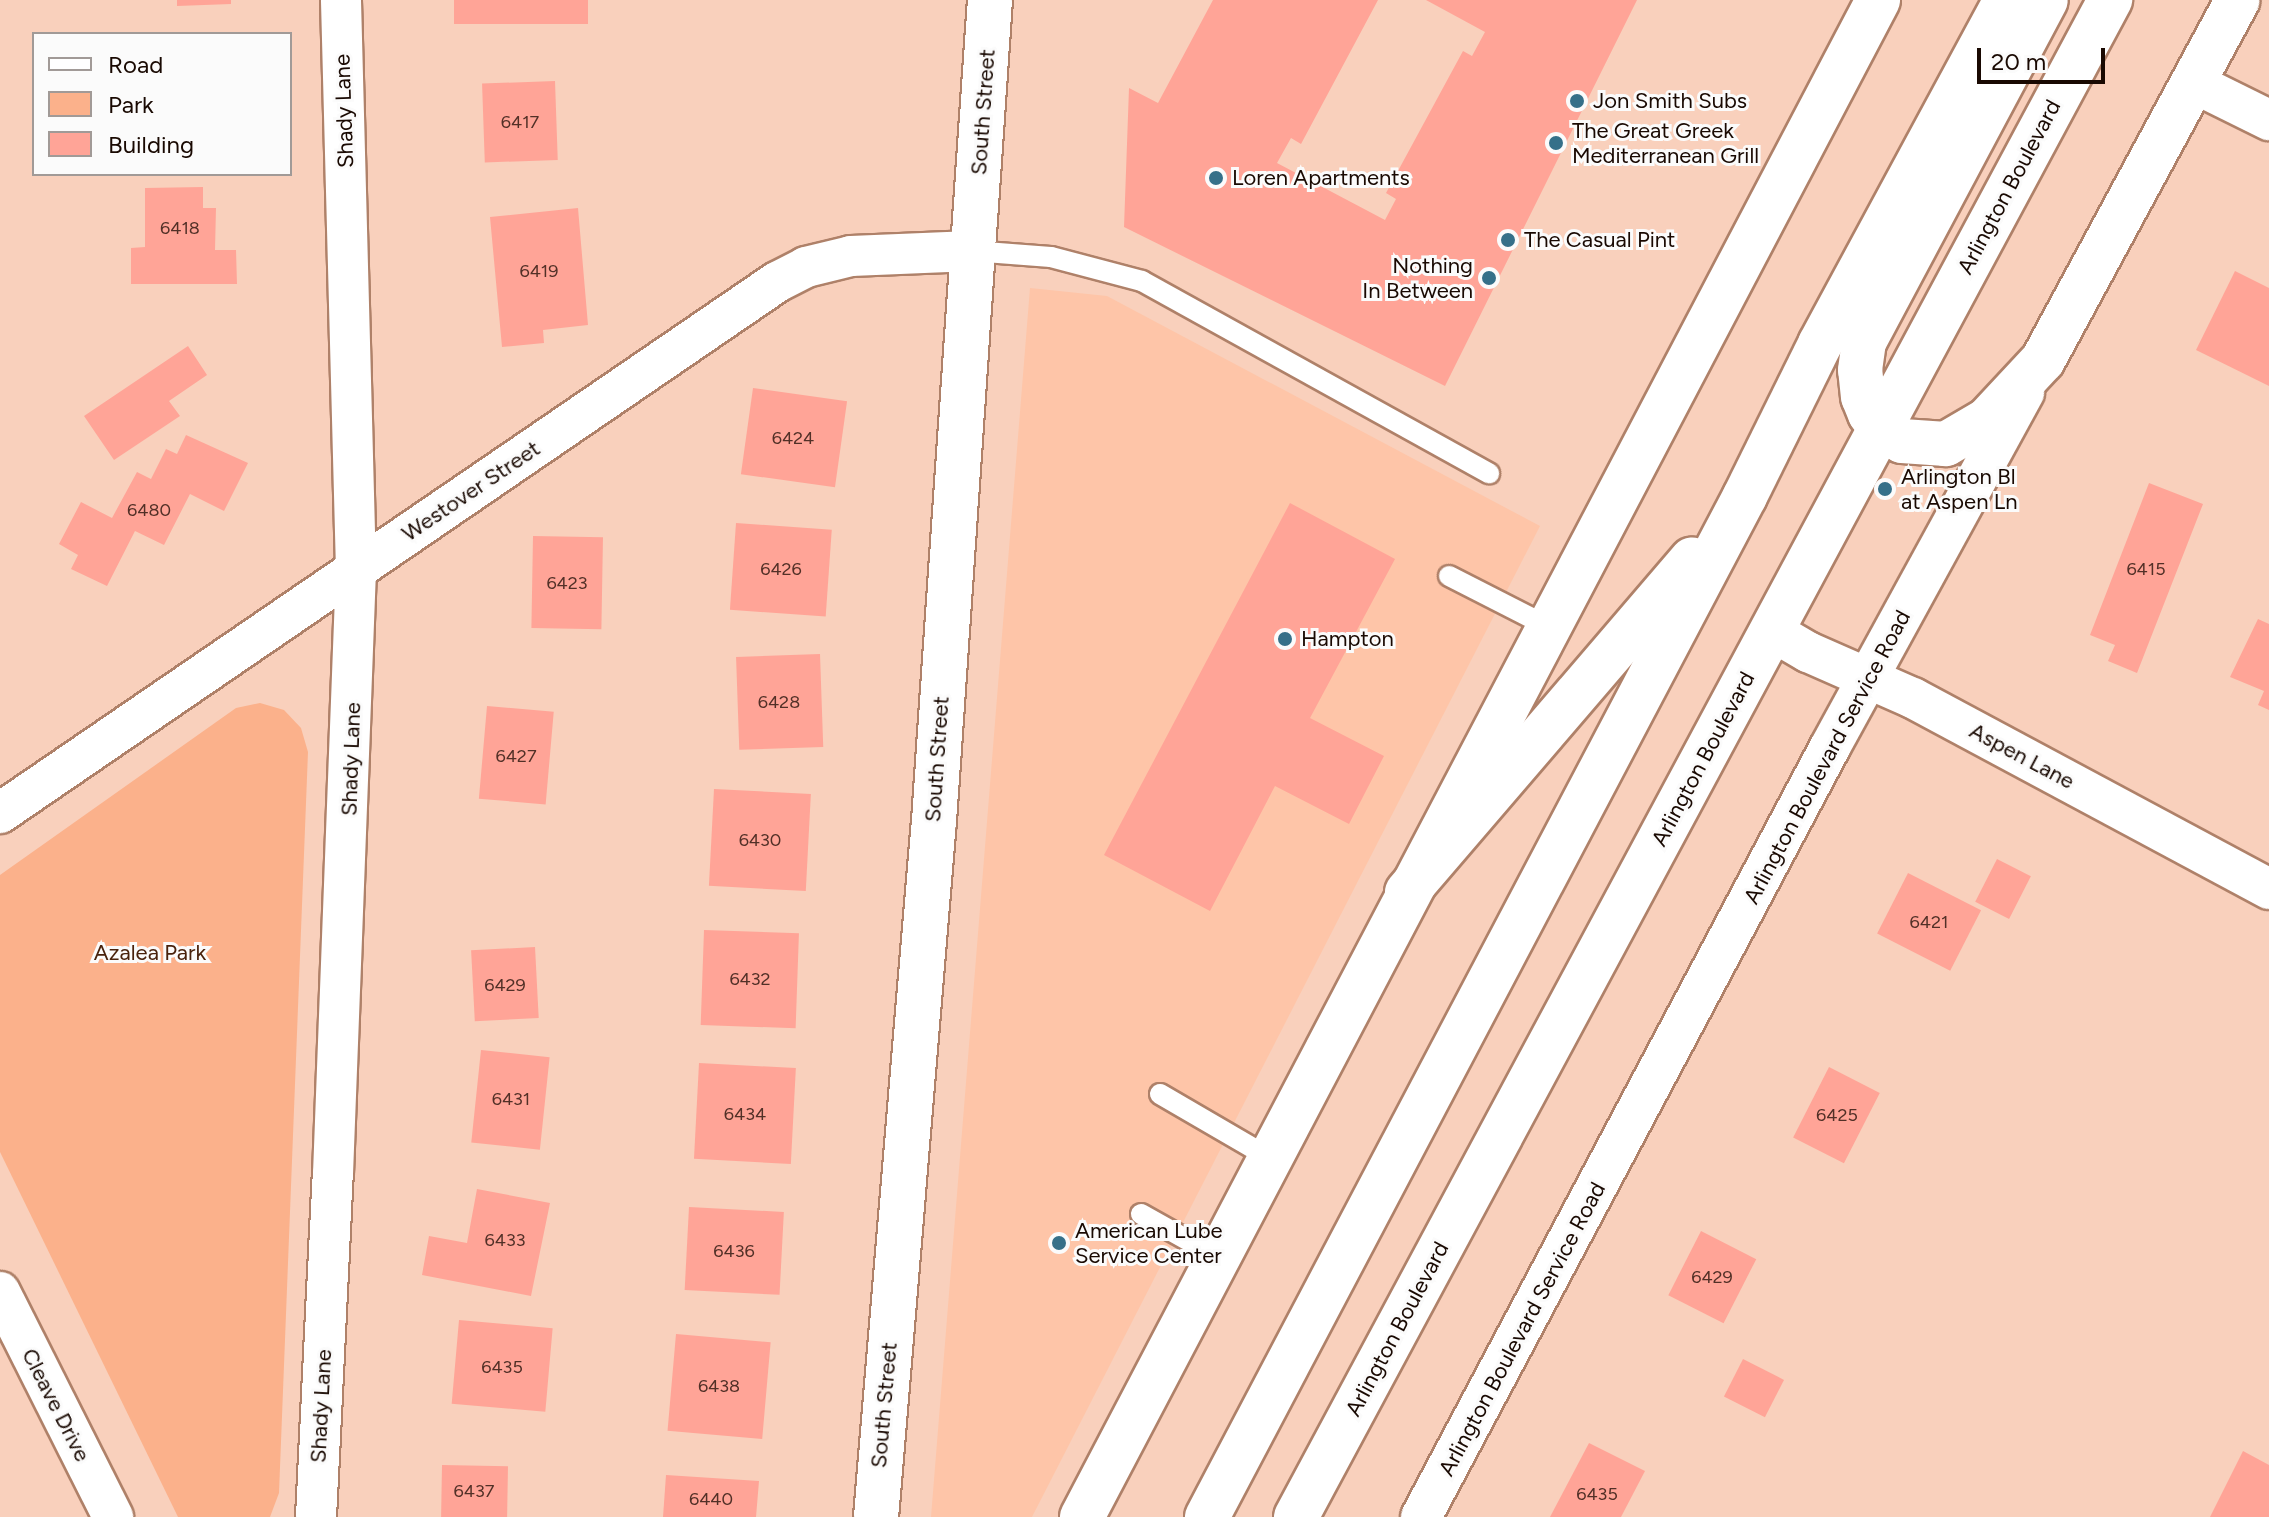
<!DOCTYPE html>
<html>
<head>
<meta charset="utf-8">
<style>
	body { margin:0 }
	#map { position:relative; width:2269px; height:1517px; overflow:hidden; background:#f9d0bc; font-family:Figtree,sans-serif }
	div>[style] { position:absolute }
	.built>* { inset:0; background:#fec5a8 }
	.green>* { inset:0; background:#fbb18b }
	.building>* { inset:0; background:#ffa497; transform-origin:0 0 }
	.roads { filter:drop-shadow(2px 0 #af8169) drop-shadow(-2px 0 #af8169) drop-shadow(0 2px #af8169) drop-shadow(0 -2px #af8169) }
	.lane>* { height:20px; margin:-10px; padding:0 10px; transform-origin:10px; border-radius:10px; background:#fff }
	.street>* { height:40px; margin:-20px; padding:0 20px; transform-origin:20px; border-radius:20px; background:#fff }
	.secondary>* { height:44px; margin:-22px; padding:0 22px; transform-origin:22px; border-radius:22px; background:#fff }
	.highway>* { height:44px; margin:-22px; padding:0 22px; transform-origin:22px; border-radius:22px; background:#fff }
	.dots>* { width:22px; height:22px; translate:-50% -50%; box-sizing:border-box; border:4px solid #fbfbfb; border-radius:50% }
	span { translate:-50% -50%; white-space:nowrap; text-align:center; line-height:1.15; -webkit-text-stroke:6px #fbfbfb; paint-order:stroke }
	.number-label { font-size:18px; color:#523027 }
	.number-label span { -webkit-text-stroke-width:0 }
	.poi-label { font-size:22px; color:#190902 }
	.left { translate:0 -50%; text-align:left }
	.right { translate:-100% -50%; text-align:right }
	.street-label { font-size:22px; color:#190902 }
	.park-label { font-size:22px; color:#49220c }
	.legend { position:absolute; left:32px; top:32px; width:260px; height:144px; box-sizing:border-box; background:#fbfbfb; border:2px solid #a19a97; margin:0; padding:10px 14px; list-style:none; font-size:24px; color:#190902 }
	.legend li { display:flex; align-items:center; gap:16px; height:40px }
	.legend b { width:40px; border:2px solid #a19a97 }
	.scale { position:absolute; left:1977px; top:48px; width:128px; height:36px; box-sizing:border-box; border:4px solid #190902; border-top:0; padding-left:10px; font-size:24px; line-height:28px; white-space:nowrap; color:#190902; -webkit-text-stroke:6px #fbfbfb; paint-order:stroke }
</style>
</head>
<body>
<div id="map">
	<div class="built">
		<div style="clip-path:polygon(1030px 288px,1107px 296px,1540px 526px,1032px 1517px,931px 1517px)"></div>
	</div>
	<div class="green">
		<div style="clip-path:polygon(260px 703px,284px 710px,301px 728px,308px 752px,279px 1493px,270px 1517px,178px 1517px,0 1152px,0 875px,236px 708px)"></div>
	</div>
	<div class="building">
		<div style="clip-path:polygon(177px 0,231px 0,231px 4px,177px 6px)"></div>
		<div style="left:454px;top:0;width:134px;height:24px"></div>
		<div style="clip-path:polygon(1213px 0,1378px 0,1301px 144px,1291px 138px,1277px 163px,1385px 220px,1396px 199px,1386px 193px,1463px 51px,1472px 56px,1485px 32px,1426px 0,1637px 0,1445px 386px,1124px 227px,1129px 88px,1158px 103px)"></div>
		<div style="left:555px;top:81px;width:79px;height:73px;rotate:88deg"></div>
		<div style="clip-path:polygon(203px 187px,203px 208px,216px 208px,215px 250px,236px 250px,237px 284px,131px 284px,131px 248px,145px 247px,145px 188px)"></div>
		<div style="clip-path:polygon(578px 208px,588px 325px,543px 330px,544px 343px,502px 347px,490px 217px)"></div>
		<div style="clip-path:polygon(2235px 271px,2269px 288px,2269px 386px,2196px 350px)"></div>
		<div style="clip-path:polygon(188px 346px,207px 375px,169px 401px,180px 416px,114px 460px,84px 416px)"></div>
		<div style="left:753px;top:388px;width:95px;height:87px;rotate:8deg"></div>
		<div style="clip-path:polygon(186px 435px,248px 463px,224px 511px,190px 494px,164px 545px,135px 531px,107px 586px,71px 569px,78px 555px,59px 544px,81px 502px,112px 518px,137px 472px,151px 479px,166px 449px,177px 454px)"></div>
		<div style="clip-path:polygon(2149px 483px,2203px 504px,2137px 673px,2108px 661px,2115px 645px,2090px 635px)"></div>
		<div style="clip-path:polygon(1290px 503px,1395px 559px,1310px 718px,1384px 756px,1349px 824px,1275px 786px,1210px 911px,1104px 855px)"></div>
		<div style="left:736px;top:523px;width:96px;height:87px;rotate:4deg"></div>
		<div style="left:533px;top:536px;width:70px;height:92px;rotate:1deg"></div>
		<div style="clip-path:polygon(2258px 619px,2269px 624px,2269px 710px,2258px 705px,2264px 691px,2230px 677px)"></div>
		<div style="left:820px;top:654px;width:93px;height:84px;rotate:88deg"></div>
		<div style="left:487px;top:706px;width:67px;height:93px;rotate:5deg"></div>
		<div style="left:714px;top:789px;width:97px;height:97px;rotate:3deg"></div>
		<div style="left:1997px;top:859px;width:38px;height:48px;rotate:27deg"></div>
		<div style="left:1908px;top:873px;width:82px;height:68px;rotate:27deg"></div>
		<div style="left:704px;top:930px;width:95px;height:95px;rotate:2deg"></div>
		<div style="left:535px;top:947px;width:71px;height:64px;rotate:87deg"></div>
		<div style="left:481px;top:1050px;width:69px;height:93px;rotate:6deg"></div>
		<div style="left:699px;top:1063px;width:97px;height:96px;rotate:3deg"></div>
		<div style="left:1829px;top:1067px;width:57px;height:79px;rotate:27deg"></div>
		<div style="clip-path:polygon(477px 1189px,550px 1203px,531px 1296px,422px 1275px,429px 1236px,467px 1243px)"></div>
		<div style="left:689px;top:1207px;width:95px;height:83px;rotate:3deg"></div>
		<div style="left:1701px;top:1231px;width:62px;height:72px;rotate:27deg"></div>
		<div style="left:459px;top:1320px;width:94px;height:84px;rotate:5deg"></div>
		<div style="left:676px;top:1334px;width:95px;height:97px;rotate:5deg"></div>
		<div style="left:1743px;top:1359px;width:46px;height:42px;rotate:27deg"></div>
		<div style="clip-path:polygon(1589px 1443px,1645px 1471px,1621px 1517px,1550px 1517px)"></div>
		<div style="clip-path:polygon(2243px 1451px,2269px 1465px,2269px 1517px,2210px 1517px)"></div>
		<div style="left:442px;top:1465px;width:66px;height:52px;rotate:1deg"></div>
		<div style="clip-path:polygon(666px 1475px,759px 1481px,756px 1517px,663px 1517px)"></div>
	</div>
	<div class="roads">
		<div class="lane">
			<div style="left:972px;top:251px;width:79px;rotate:4.3deg"></div>
			<div style="left:1051px;top:257px;width:94px;rotate:14.8deg"></div>
			<div style="left:1142px;top:281px;width:397px;rotate:29deg"></div>
			<div style="left:1449px;top:576px;width:112px;rotate:27deg"></div>
			<div style="left:1160px;top:1094px;width:127px;rotate:30.2deg"></div>
			<div style="left:1141px;top:1214px;width:88px;rotate:29.2deg"></div>
		</div>
		<div class="street">
			<div style="left:2194px;top:83px;width:84px;rotate:26.3deg"></div>
			<div style="left:1772px;top:631px;width:42px;rotate:30.3deg"></div>
			<div style="left:1808px;top:652px;width:115px;rotate:23.7deg"></div>
			<div style="left:1913px;top:698px;width:404px;rotate:28.2deg"></div>
			<div style="left:0;top:813px;width:941px;rotate:-34.35deg"></div>
			<div style="left:777px;top:282px;width:33px;rotate:-27deg"></div>
			<div style="left:806px;top:267px;width:46px;rotate:-13.7deg"></div>
			<div style="left:851px;top:256px;width:121px;rotate:-2.4deg"></div>
			<div style="left:0;top:1292px;width:252px;rotate:63.3deg"></div>
			<div style="left:316px;top:1517px;width:343px;rotate:-87.2deg"></div>
			<div style="left:333px;top:1174px;width:604px;rotate:-87.82deg"></div>
			<div style="left:356px;top:570px;width:570px;rotate:-91.51deg"></div>
			<div style="left:1421px;top:1517px;width:872px;rotate:-62.02deg"></div>
			<div style="left:1830px;top:747px;width:404px;rotate:-61.3deg"></div>
		</div>
		<div class="secondary">
			<div style="left:2043px;top:360px;width:409px;rotate:-61.6deg"></div>
			<div style="left:876px;top:1517px;width:698px;rotate:-85.24deg"></div>
			<div style="left:934px;top:821px;width:823px;rotate:-86.1deg"></div>
			<div style="left:1082px;top:1517px;width:1713px;rotate:-62.31deg"></div>
		</div>
		<div class="highway">
			<div style="left:2043px;top:360px;width:82px;rotate:133deg"></div>
			<div style="left:1987px;top:420px;width:48px;rotate:149.7deg"></div>
			<div style="left:1946px;top:444px;width:44px;rotate:-176.1deg"></div>
			<div style="left:1902px;top:441px;width:25px;rotate:-146deg"></div>
			<div style="left:1881px;top:427px;width:17px;rotate:-130deg"></div>
			<div style="left:1870px;top:414px;width:18px;rotate:-112deg"></div>
			<div style="left:1863px;top:397px;width:27px;rotate:-96deg"></div>
			<div style="left:1860px;top:370px;width:28px;rotate:-82deg"></div>
			<div style="left:1864px;top:342px;width:387px;rotate:-62deg"></div>
			<div style="left:1407px;top:892px;width:438px;rotate:-49.4deg"></div>
			<div style="left:1207px;top:1517px;width:1154px;rotate:-62.21deg"></div>
			<div style="left:1745px;top:496px;width:169px;rotate:-63.7deg"></div>
			<div style="left:1820px;top:344px;width:391px;rotate:-61.6deg"></div>
			<div style="left:1296px;top:1517px;width:1722px;rotate:-61.78deg"></div>
		</div>
	</div>
	<div class="dots">
		<div style="left:1577px;top:101px;background:#367089"></div>
		<div style="left:1556px;top:143px;background:#367089"></div>
		<div style="left:1216px;top:178px;background:#367089"></div>
		<div style="left:1508px;top:240px;background:#367089"></div>
		<div style="left:1489px;top:278px;background:#367089"></div>
		<div style="left:1885px;top:489px;background:#367089"></div>
		<div style="left:1285px;top:639px;background:#367089"></div>
		<div style="left:1059px;top:1243px;background:#367089"></div>
	</div>
	<div class="number-label">
		<span style="left:520px;top:122px">6417</span>
		<span style="left:180px;top:228px">6418</span>
		<span style="left:539px;top:271px">6419</span>
		<span style="left:793px;top:438px">6424</span>
		<span style="left:149px;top:510px">6480</span>
		<span style="left:781px;top:569px">6426</span>
		<span style="left:2146px;top:569px">6415</span>
		<span style="left:567px;top:583px">6423</span>
		<span style="left:779px;top:702px">6428</span>
		<span style="left:516px;top:756px">6427</span>
		<span style="left:760px;top:840px">6430</span>
		<span style="left:1929px;top:922px">6421</span>
		<span style="left:750px;top:979px">6432</span>
		<span style="left:505px;top:985px">6429</span>
		<span style="left:511px;top:1099px">6431</span>
		<span style="left:745px;top:1114px">6434</span>
		<span style="left:1837px;top:1115px">6425</span>
		<span style="left:505px;top:1240px">6433</span>
		<span style="left:734px;top:1251px">6436</span>
		<span style="left:1712px;top:1277px">6429</span>
		<span style="left:502px;top:1367px">6435</span>
		<span style="left:719px;top:1386px">6438</span>
		<span style="left:474px;top:1491px">6437</span>
		<span style="left:1597px;top:1494px">6435</span>
		<span style="left:711px;top:1499px">6440</span>
	</div>
	<div class="poi-label">
		<span class="left" style="left:1593px;top:101px">Jon Smith Subs</span>
		<span class="left" style="left:1572px;top:143px">The Great Greek<br>Mediterranean Grill</span>
		<span class="left" style="left:1232px;top:178px">Loren Apartments</span>
		<span class="left" style="left:1524px;top:240px">The Casual Pint</span>
		<span class="right" style="left:1473px;top:278px">Nothing<br>In Between</span>
		<span class="left" style="left:1901px;top:489px">Arlington Bl<br>at Aspen Ln</span>
		<span class="left" style="left:1301px;top:639px">Hampton</span>
		<span class="left" style="left:1075px;top:1243px">American Lube<br>Service Center</span>
	</div>
	<div class="street-label">
		<span style="left:344px;top:111px;rotate:-92deg">Shady Lane</span>
		<span style="left:983px;top:112px;rotate:-86deg">South Street</span>
		<span style="left:2009px;top:187px;rotate:-62deg">Arlington Boulevard</span>
		<span style="left:471px;top:491px;rotate:-34deg">Westover Street</span>
		<span style="left:2022px;top:756px;rotate:28deg">Aspen Lane</span>
		<span style="left:1827px;top:757px;rotate:-62deg">Arlington Boulevard Service Road</span>
		<span style="left:351px;top:759px;rotate:-88deg">Shady Lane</span>
		<span style="left:937px;top:759px;rotate:-86deg">South Street</span>
		<span style="left:1703px;top:759px;rotate:-62deg">Arlington Boulevard</span>
		<span style="left:1397px;top:1329px;rotate:-62deg">Arlington Boulevard</span>
		<span style="left:1522px;top:1329px;rotate:-62deg">Arlington Boulevard Service Road</span>
		<span style="left:56px;top:1405px;rotate:63deg">Cleave Drive</span>
		<span style="left:884px;top:1405px;rotate:-85deg">South Street</span>
		<span style="left:321px;top:1406px;rotate:-87deg">Shady Lane</span>
	</div>
	<div class="park-label">
		<span style="left:150px;top:953px">Azalea Park</span>
	</div>
	<ul class="legend">
	<li><b style="height:10px;background:#fff"></b>Road</li>
	<li><b style="height:22px;background:#fbb18b"></b>Park</li>
	<li><b style="height:22px;background:#ffa497"></b>Building</li>
	</ul>
	<div class="scale">20 m</div>
</div>
</body>
</html>
